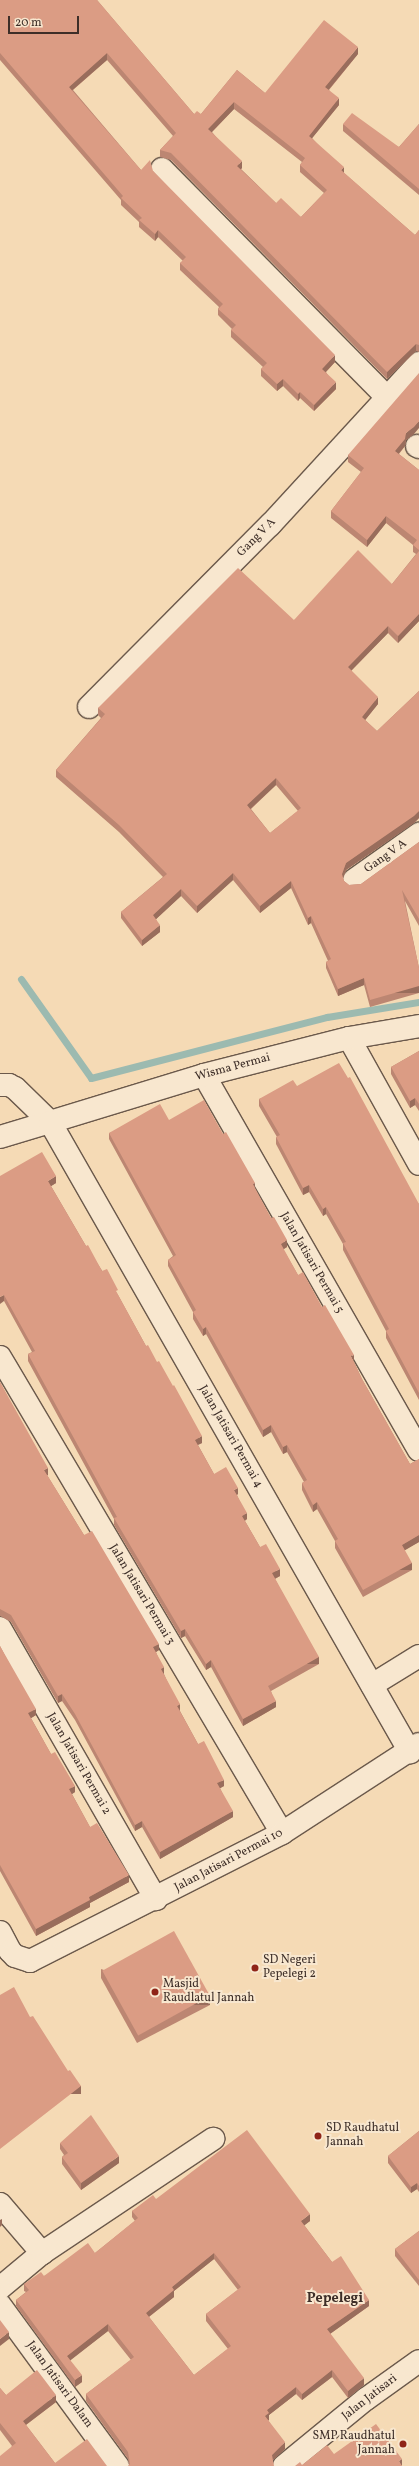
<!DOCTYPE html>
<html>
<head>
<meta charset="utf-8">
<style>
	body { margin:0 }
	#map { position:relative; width:419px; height:2466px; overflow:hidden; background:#f5dab5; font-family:Vollkorn,serif }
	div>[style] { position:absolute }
	.stream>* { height:7px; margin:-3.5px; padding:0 3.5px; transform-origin:3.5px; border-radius:3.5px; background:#9cbab0 }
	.roads { filter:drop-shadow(1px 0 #6b594b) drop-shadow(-1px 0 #6b594b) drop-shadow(0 1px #6b594b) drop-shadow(0 -1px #6b594b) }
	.minor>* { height:22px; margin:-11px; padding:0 11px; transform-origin:11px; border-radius:11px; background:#f8e7cf }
	.wall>* { inset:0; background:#bc8672 }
	.shaded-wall>* { inset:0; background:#996d5c; transform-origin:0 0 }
	.building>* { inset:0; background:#db9c84; transform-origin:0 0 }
	.dots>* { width:11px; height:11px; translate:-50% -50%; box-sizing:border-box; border:2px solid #f8e7cf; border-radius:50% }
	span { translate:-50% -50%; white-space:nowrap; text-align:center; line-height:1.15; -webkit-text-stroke:4px #f8e7cf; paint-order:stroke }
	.street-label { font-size:12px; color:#3d2e28 }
	.poi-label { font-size:12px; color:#3d2e28 }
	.left { translate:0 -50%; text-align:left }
	.right { translate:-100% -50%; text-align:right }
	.quarter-label { font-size:14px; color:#3d2e28; font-weight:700 }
	.scale { position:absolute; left:8px; top:16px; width:71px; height:18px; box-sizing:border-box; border:2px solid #3d2e28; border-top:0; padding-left:5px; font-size:12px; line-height:14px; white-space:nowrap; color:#3d2e28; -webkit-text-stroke:3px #f8e7cf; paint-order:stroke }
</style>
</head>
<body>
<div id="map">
	<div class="stream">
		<div style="left:21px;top:979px;width:121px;rotate:54.7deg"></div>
		<div style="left:91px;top:1078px;width:244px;rotate:-14.5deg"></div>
		<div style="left:327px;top:1017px;width:93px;rotate:-9.3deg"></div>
	</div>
	<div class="roads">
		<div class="minor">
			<div style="left:162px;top:169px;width:320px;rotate:45.4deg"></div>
			<div style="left:417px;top:446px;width:2px;rotate:27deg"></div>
			<div style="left:89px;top:707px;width:257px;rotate:-45.2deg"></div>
			<div style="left:270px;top:525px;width:220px;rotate:-47.4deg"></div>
			<div style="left:354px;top:880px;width:80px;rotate:-35.3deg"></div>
			<div style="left:349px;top:1038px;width:144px;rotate:60.9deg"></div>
			<div style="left:204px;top:1075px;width:432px;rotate:60.2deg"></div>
			<div style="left:0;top:1085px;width:9px"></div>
			<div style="left:9px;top:1085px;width:7px;rotate:27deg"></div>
			<div style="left:15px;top:1088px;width:49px;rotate:44.2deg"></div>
			<div style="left:50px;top:1122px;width:161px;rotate:-17deg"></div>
			<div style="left:204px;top:1075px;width:150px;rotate:-14.3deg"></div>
			<div style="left:349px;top:1038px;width:71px;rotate:-9.7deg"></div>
			<div style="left:0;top:1137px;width:52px;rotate:-16.7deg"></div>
			<div style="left:50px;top:1122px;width:726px;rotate:60.26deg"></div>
			<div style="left:0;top:1357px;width:553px;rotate:59.36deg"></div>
			<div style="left:0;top:1628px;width:313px;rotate:60.1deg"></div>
			<div style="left:372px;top:1685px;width:55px;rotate:-31.7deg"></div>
			<div style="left:0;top:1932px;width:21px;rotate:62deg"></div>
			<div style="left:10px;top:1951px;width:7px;rotate:45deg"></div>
			<div style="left:15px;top:1956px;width:16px;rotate:18deg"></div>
			<div style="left:30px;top:1961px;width:283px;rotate:-26.9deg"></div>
			<div style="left:282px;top:1833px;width:163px;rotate:-33deg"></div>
			<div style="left:0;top:2204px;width:65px;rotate:49.4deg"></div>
			<div style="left:0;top:2288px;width:55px;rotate:-39.8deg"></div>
			<div style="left:42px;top:2253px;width:206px;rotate:-33.7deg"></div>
			<div style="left:0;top:2305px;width:200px;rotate:53.8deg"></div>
			<div style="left:284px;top:2466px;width:106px;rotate:-39.3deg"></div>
			<div style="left:366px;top:2399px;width:65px;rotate:-35.6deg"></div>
		</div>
	</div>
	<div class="wall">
		<div style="clip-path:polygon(evenodd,0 0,97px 0,194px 114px,201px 114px,237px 70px,265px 93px,358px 54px,329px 90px,339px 105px,312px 138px,344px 173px,415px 235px,419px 230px,419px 352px,416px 351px,387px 379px,171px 160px,160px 157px,160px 150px,173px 136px,107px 60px,73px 90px,141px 170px,153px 171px,335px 362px,326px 372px,336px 389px,314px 411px,300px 398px,298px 401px,283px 386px,277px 391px,261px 376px,261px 369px,263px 367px,231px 337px,231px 330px,232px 329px,218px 315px,218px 309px,219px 307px,180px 270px,180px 263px,183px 261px,158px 237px,155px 241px,139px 227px,139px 222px,121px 205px,121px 200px,0 60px,0 0,234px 109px,302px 162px,300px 165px,300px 172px,324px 193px,301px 217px,276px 203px,241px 169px,242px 168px,212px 132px,234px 109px)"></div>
		<div style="clip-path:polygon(343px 124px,399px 147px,419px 124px,419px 195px,343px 131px)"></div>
		<div style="clip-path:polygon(evenodd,414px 434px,406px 440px,405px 446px,399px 454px,419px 470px,419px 621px,398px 643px,388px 633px,351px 671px,378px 704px,365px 720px,377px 731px,419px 691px,419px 818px,414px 823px,346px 870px,343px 878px,344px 881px,349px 885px,361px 884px,419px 842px,419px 926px,405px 901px,419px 968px,419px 993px,370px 1007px,364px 985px,338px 996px,326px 968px,326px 962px,328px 961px,311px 923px,308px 925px,291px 888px,260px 913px,233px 880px,197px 913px,181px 896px,156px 919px,160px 932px,142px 946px,121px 918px,121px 912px,163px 877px,119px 832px,56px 777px,56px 770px,101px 718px,98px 715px,98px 708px,294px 620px,392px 584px,416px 554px,413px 552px,413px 545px,386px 523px,367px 547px,331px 518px,331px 511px,361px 472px,348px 462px,348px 455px,414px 434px,276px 785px,298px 811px,270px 833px,251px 809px,276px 785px)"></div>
		<div style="clip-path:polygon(419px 1051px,419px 1111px,415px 1105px,410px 1108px,391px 1074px,391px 1067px)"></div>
		<div style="clip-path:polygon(297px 1086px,419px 1204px,419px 1400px,386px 1338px,386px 1331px,343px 1250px,343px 1244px,326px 1214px,323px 1216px,309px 1192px,303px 1195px,276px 1144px,276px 1137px,277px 1137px,259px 1106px,259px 1099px)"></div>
		<div style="clip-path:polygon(169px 1120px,223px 1134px,255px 1190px,287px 1247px,283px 1249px,298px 1275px,354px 1362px,362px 1379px,410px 1464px,419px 1459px,419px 1542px,404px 1550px,412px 1570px,363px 1597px,335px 1548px,335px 1541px,317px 1509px,313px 1512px,302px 1490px,302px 1483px,304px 1482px,287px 1452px,283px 1454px,271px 1432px,263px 1437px,206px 1334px,203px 1336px,193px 1319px,193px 1312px,168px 1266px,168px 1260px,173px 1256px,109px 1139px,109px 1133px)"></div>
		<div style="clip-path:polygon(0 1176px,56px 1183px,51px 1186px,86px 1246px,118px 1295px,146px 1346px,202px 1443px,198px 1445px,214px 1474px,238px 1494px,237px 1495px,247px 1519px,245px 1521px,260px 1547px,280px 1576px,275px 1579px,319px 1664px,271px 1691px,276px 1707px,243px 1726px,211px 1667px,206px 1670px,185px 1636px,181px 1638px,114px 1525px,114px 1519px,28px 1361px,28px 1354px,32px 1352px,4px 1301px)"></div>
		<div style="clip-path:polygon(0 1382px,47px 1475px,84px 1535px,159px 1650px,156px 1652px,164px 1673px,164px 1674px,180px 1711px,198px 1744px,224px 1786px,220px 1788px,233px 1817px,160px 1859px,142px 1827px,135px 1831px,75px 1720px,62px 1701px,58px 1703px,11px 1622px,0 1616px)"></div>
		<div style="clip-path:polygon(0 1646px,36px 1715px,31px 1718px,51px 1754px,75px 1792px,72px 1794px,90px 1827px,129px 1882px,90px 1903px,90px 1907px,36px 1936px,0 1871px)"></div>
		<div style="clip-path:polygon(101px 1969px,210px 2005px,137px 2043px,101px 1978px)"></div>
		<div style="clip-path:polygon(419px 2131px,419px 2192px,417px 2189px,411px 2193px,388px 2163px,388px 2156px)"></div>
		<div style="clip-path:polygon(60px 2143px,119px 2163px,81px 2190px,62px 2164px,62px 2157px,64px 2155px,60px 2149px)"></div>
		<div style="clip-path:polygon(evenodd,156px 2199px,310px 2221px,304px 2225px,332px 2262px,369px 2306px,330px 2334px,364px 2385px,348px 2398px,332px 2377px,302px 2400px,296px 2394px,269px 2415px,269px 2420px,268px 2420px,285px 2449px,273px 2460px,129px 2465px,128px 2459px,86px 2401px,86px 2394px,131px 2360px,108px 2331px,70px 2360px,82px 2382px,75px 2387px,16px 2306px,16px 2300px,26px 2292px,24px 2291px,24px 2284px,44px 2276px,95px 2253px,135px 2221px,132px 2217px,132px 2211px,156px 2199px,214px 2259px,238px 2290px,206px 2314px,206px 2321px,228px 2349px,194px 2375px,149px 2317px,174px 2297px,174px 2291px,214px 2259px)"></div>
		<div style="clip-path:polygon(419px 2231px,419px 2286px,395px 2256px,395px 2249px)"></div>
		<div style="clip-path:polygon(0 2388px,6px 2395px,56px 2402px,26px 2425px,55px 2463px,0 2466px,12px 2446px,0 2430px)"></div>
	</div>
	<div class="shaded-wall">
		<div style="clip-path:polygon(358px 47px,358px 54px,325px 94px,325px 87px)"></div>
		<div style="clip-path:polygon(107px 53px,107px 60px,69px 93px,69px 87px)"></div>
		<div style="clip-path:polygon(339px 98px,339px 105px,309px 142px,309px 136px)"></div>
		<div style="clip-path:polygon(234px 102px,234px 109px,208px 136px,208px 129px)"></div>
		<div style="clip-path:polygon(242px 161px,242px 168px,237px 173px,237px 166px)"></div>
		<div style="clip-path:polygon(344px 167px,344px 174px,341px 170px)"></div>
		<div style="clip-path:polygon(158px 230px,158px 237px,155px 241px,155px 234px)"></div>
		<div style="clip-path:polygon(416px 344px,416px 351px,387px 379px,387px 372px)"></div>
		<div style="clip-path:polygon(335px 355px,335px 362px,322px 376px,322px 369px)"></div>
		<div style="clip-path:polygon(283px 379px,283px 386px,277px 391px,277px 384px)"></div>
		<div style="clip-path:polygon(336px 382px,336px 389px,314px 411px,314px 405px)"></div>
		<div style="clip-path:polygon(300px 392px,300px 398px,298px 401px,298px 394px)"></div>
		<div style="clip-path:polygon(419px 421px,419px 428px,414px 434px,406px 440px,405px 446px,395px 458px,395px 451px,406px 433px)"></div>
		<div style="clip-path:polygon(386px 516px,386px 523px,367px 547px,367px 540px)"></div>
		<div style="clip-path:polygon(419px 614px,419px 621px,398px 643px,398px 636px)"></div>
		<div style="clip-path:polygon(388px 626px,388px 633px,348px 674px,348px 667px)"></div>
		<div style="clip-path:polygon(378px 697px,378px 704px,362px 724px,362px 717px)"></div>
		<div style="clip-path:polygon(276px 778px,276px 785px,247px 812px,247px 805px)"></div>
		<div style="clip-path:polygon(419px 811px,419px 818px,414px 823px,346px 870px,342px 881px,342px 874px,346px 863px)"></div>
		<div style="clip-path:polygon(233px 873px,233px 880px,197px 913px,197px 906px)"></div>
		<div style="clip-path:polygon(291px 881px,291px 888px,260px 913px,260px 906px)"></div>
		<div style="clip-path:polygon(181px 889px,181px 896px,153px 922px,153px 915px)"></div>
		<div style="clip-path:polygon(311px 916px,311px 923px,308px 925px,308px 918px)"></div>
		<div style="clip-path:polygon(160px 925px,160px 932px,142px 946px,142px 940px)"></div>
		<div style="clip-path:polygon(364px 978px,364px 985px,338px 996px,338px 989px)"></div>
		<div style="left:419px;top:986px;width:7px;height:51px;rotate:90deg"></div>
		<div style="clip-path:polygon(415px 1098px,415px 1105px,410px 1108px,410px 1101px)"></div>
		<div style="clip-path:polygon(56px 1176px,56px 1183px,48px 1188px,48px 1181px)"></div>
		<div style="clip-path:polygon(255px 1183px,255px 1190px,253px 1184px)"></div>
		<div style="clip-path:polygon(309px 1185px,309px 1192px,303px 1195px,303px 1188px)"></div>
		<div style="clip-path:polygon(326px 1207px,326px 1214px,323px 1216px,323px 1209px)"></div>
		<div style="clip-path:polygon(287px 1240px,287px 1247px,281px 1251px,281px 1244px)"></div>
		<div style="clip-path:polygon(4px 1295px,4px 1301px,0 1304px,0 1297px)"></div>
		<div style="clip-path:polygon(206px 1327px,206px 1334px,203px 1336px,203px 1329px)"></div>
		<div style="clip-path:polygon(354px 1355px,354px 1361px,351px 1356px)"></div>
		<div style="clip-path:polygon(271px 1425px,271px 1432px,263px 1437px,263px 1430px)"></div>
		<div style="clip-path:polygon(202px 1436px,202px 1443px,195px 1446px,195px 1440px)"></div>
		<div style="clip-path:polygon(287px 1445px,287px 1452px,283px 1454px,283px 1447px)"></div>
		<div style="clip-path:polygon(48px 1468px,48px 1475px,44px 1477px,44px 1470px)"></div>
		<div style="clip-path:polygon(238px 1488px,238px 1494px,234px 1496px,234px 1490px)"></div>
		<div style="clip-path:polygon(317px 1502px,317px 1509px,313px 1512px,313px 1505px)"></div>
		<div style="clip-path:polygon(247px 1513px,247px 1519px,242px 1522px,242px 1516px)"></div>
		<div style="clip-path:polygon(419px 1535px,419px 1542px,402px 1552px,402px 1545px)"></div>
		<div style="left:412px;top:1563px;width:7px;height:56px;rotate:90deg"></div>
		<div style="clip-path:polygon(280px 1569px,280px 1576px,272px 1580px,272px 1573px)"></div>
		<div style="clip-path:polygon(185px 1629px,185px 1636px,181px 1638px,181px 1631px)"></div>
		<div style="clip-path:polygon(159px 1644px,159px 1650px,153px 1654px,153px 1647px)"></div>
		<div style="left:319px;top:1657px;width:7px;height:59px;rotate:90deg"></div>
		<div style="clip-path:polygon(211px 1660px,211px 1667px,206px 1670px,206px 1664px)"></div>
		<div style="clip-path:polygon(164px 1667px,164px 1673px,161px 1675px,161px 1669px)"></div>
		<div style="clip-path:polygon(62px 1694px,62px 1701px,58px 1703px,58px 1696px)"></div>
		<div style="clip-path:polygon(276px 1701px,276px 1707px,243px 1726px,243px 1719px)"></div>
		<div style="clip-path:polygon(180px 1704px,180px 1711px,177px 1706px)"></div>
		<div style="clip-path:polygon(36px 1709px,36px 1715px,28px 1720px,28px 1713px)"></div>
		<div style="clip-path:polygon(224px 1780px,224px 1786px,217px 1790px,217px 1783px)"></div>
		<div style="clip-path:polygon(75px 1786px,75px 1792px,69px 1796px,69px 1789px)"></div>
		<div style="clip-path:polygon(233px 1811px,233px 1817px,160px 1859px,160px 1852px)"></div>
		<div style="clip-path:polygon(142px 1821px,142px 1827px,135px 1831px,135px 1825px)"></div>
		<div style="clip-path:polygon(129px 1875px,129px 1882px,90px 1903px,90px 1907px,36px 1936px,36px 1929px,89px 1897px)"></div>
		<div style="left:210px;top:1996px;width:9px;height:82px;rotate:90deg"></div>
		<div style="left:81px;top:2086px;width:8px;height:103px;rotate:90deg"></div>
		<div style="clip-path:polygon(119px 2156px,119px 2163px,81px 2190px,81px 2183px)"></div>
		<div style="clip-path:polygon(417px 2183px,417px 2189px,411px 2193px,411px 2187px)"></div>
		<div style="clip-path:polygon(310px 2214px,310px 2221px,301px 2228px,301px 2221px)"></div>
		<div style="clip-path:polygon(2px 2219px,2px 2225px,0 2227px,0 2220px)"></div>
		<div style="clip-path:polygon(214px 2253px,214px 2259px,174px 2291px,174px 2297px,146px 2319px,146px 2313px,172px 2287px)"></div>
		<div style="clip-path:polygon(369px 2300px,369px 2306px,327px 2336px,327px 2329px)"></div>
		<div style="clip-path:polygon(108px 2324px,108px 2331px,67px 2363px,67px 2356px)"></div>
		<div style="clip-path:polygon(9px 2332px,9px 2339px,0 2346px,0 2339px)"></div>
		<div style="clip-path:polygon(332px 2370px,332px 2377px,302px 2400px,302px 2394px)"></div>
		<div style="clip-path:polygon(82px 2375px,82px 2382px,75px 2387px,75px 2380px)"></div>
		<div style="clip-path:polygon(364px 2378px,364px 2385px,348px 2398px,348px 2391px)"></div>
		<div style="clip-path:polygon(296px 2387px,296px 2394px,269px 2415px,269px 2420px,265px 2423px,265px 2416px,267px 2410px)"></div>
		<div style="clip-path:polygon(56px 2395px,56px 2402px,23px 2427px,23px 2421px)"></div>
		<div style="clip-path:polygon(285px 2442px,285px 2449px,272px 2461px,272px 2455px)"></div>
		<div style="clip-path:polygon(402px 2459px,402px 2465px,401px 2466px,399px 2461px)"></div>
	</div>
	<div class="building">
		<div style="clip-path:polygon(evenodd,0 0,97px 0,194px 114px,197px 111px,201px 114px,237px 70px,265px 93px,324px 20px,358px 47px,325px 87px,339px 98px,309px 136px,344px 167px,341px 170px,415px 235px,419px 230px,419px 345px,416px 344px,387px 372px,171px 153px,160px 150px,176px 133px,107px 53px,69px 87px,141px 170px,150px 160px,153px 171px,335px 355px,322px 369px,336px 382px,314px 405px,300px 392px,298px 394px,283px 379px,277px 384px,261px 369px,267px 363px,231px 330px,236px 325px,218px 309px,223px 304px,180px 263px,186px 257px,158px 230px,155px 234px,139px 220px,142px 218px,121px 198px,123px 196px,0 53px,0 0,234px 102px,305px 158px,300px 165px,327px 190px,301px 217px,281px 198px,276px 203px,237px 166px,242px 161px,208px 129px,234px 102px)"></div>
		<div style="clip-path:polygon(352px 113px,399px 147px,419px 124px,419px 189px,343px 124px)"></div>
		<div style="clip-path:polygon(419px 373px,419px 421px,414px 427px,406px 433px,405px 439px,395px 451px,419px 470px,419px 550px,413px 545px,417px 540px,386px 516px,367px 540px,331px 511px,364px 468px,348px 455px)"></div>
		<div style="clip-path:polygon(evenodd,358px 550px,392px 584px,419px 551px,419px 614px,398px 636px,388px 626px,348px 667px,378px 697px,362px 717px,377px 731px,419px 691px,419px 811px,414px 816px,346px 863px,342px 874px,344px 881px,349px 885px,361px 884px,419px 842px,419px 919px,402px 890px,419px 968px,419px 986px,370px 1000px,364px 978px,338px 989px,326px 962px,331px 959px,311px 916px,308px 918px,291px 881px,260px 906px,233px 873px,197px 906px,181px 889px,153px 915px,160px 925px,142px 940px,121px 912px,167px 874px,119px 825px,56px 770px,105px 714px,98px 708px,238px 568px,294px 620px,358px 550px,276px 778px,301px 808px,270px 833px,247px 805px,276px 778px)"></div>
		<div style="clip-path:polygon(419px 1051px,419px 1104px,415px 1098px,410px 1101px,391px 1067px)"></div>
		<div style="clip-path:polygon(339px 1063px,348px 1078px,350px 1077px,419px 1204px,419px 1393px,386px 1331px,389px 1329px,343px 1243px,346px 1242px,326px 1207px,323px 1209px,309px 1185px,303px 1188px,276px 1137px,280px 1135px,259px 1099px,293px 1080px,297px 1086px)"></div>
		<div style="clip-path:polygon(204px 1100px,223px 1134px,226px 1132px,255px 1183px,253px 1184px,271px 1218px,274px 1217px,287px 1240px,281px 1244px,298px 1275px,303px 1272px,322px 1307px,325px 1305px,354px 1355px,351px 1356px,362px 1379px,410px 1464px,419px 1459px,419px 1535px,402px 1545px,412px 1563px,363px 1590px,335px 1541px,338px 1539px,317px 1502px,313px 1505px,302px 1483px,307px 1480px,287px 1445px,283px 1447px,271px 1425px,263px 1430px,206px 1327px,203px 1329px,193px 1312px,196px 1310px,168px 1260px,176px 1255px,109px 1133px,160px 1104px,169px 1120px)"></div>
		<div style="clip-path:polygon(42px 1152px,56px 1176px,48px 1181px,86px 1246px,88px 1245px,102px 1271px,107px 1269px,118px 1290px,116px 1291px,146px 1346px,148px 1345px,157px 1362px,159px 1361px,173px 1386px,174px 1385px,202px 1436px,195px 1440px,214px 1474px,226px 1467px,238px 1488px,234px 1490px,247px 1513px,242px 1516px,260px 1547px,266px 1544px,280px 1569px,272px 1573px,319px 1657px,268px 1686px,276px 1701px,243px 1719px,211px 1660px,206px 1664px,185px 1629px,181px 1631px,114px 1518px,117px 1517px,28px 1354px,35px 1351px,4px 1295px,0 1297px,0 1176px)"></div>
		<div style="clip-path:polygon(0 1382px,48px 1468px,44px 1470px,84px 1535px,92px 1531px,159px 1644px,153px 1647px,164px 1667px,161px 1669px,180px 1704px,177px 1706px,198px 1744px,204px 1741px,224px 1780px,217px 1783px,233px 1811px,160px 1852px,142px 1821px,135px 1825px,75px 1714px,62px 1694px,58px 1696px,11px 1615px,0 1609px)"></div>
		<div style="clip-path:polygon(0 1646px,36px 1709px,28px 1713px,51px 1754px,55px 1752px,75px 1786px,69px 1789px,90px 1827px,97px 1823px,129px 1875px,89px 1897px,90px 1900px,36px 1929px,0 1865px)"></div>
		<div style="left:174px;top:1931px;width:74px;height:82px;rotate:61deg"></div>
		<div style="clip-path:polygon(14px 1987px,30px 2017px,33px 2016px,68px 2071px,70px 2070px,81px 2086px,0 2149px,0 1995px)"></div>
		<div style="clip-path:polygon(91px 2115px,119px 2156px,81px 2183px,62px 2157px,68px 2153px,60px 2143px)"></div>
		<div style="clip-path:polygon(evenodd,247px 2130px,310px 2214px,301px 2221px,332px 2262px,341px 2256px,369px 2300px,327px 2329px,364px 2378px,348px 2391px,332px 2370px,302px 2394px,296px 2387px,267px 2410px,269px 2413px,265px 2416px,285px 2442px,272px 2455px,274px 2466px,128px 2466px,130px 2464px,128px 2452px,86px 2394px,134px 2357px,108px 2324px,67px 2356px,82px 2375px,75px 2380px,16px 2300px,29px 2290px,24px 2284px,41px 2272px,44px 2276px,88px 2243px,95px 2253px,138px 2218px,132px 2211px,153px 2195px,156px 2199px,247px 2130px,214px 2253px,241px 2287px,206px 2314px,231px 2346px,194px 2375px,146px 2313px,174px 2290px,172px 2287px,214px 2253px)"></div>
		<div style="clip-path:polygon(419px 2131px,419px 2186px,417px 2183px,411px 2187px,388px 2156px)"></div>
		<div style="clip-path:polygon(419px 2231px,419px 2280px,395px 2249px)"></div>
		<div style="clip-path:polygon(0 2320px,9px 2332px,0 2339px)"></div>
		<div style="clip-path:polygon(37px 2370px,56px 2395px,23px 2421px,55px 2463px,87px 2439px,107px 2466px,0 2466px,0 2456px,16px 2443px,0 2423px,0 2388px,6px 2395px)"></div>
		<div style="clip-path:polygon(376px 2424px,402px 2459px,399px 2461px,402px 2466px,295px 2466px,300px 2462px,302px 2465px,327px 2445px,334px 2454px)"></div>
	</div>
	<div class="dots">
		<div style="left:255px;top:1968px;background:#8f2418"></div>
		<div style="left:155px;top:1992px;background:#8f2418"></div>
		<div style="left:318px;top:2136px;background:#8f2418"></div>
		<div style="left:403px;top:2444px;background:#8f2418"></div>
	</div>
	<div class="street-label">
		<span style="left:257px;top:538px;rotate:-45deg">Gang V A</span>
		<span style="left:386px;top:857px;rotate:-35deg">Gang V A</span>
		<span style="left:233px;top:1068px;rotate:-15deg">Wisma Permai</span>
		<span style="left:311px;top:1263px;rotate:60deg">Jalan Jatisari Permai 5</span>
		<span style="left:230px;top:1437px;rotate:60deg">Jalan Jatisari Permai 4</span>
		<span style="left:141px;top:1595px;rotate:59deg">Jalan Jatisari Permai 3</span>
		<span style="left:78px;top:1764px;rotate:60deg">Jalan Jatisari Permai 2</span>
		<span style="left:229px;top:1861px;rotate:-28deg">Jalan Jatisari Permai 10</span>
		<span style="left:59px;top:2385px;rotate:54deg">Jalan Jatisari Dalam</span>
		<span style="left:370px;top:2398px;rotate:-38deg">Jalan Jatisari</span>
	</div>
	<div class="poi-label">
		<span class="left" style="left:263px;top:1968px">SD Negeri<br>Pepelegi 2</span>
		<span class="left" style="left:163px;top:1992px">Masjid<br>Raudlatul Jannah</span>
		<span class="left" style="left:326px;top:2136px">SD Raudhatul<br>Jannah</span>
		<span class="right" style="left:395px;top:2444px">SMP Raudhatul<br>Jannah</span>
	</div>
	<div class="quarter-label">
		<span style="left:335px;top:2299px">Pepelegi</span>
	</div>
	<div class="scale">20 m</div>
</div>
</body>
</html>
